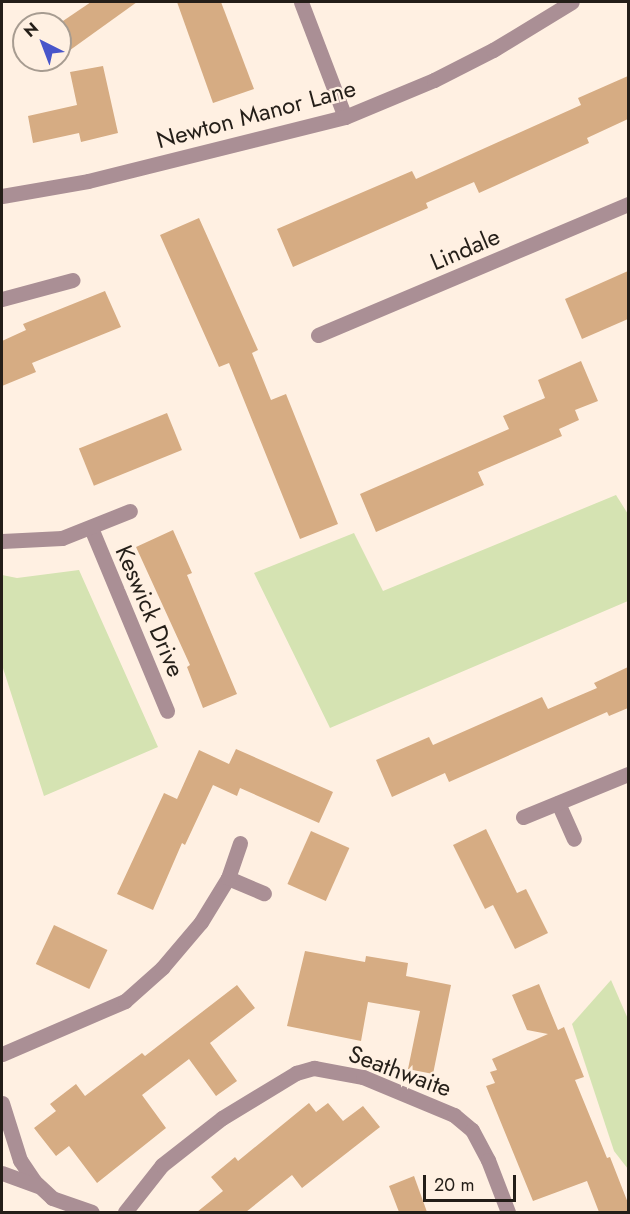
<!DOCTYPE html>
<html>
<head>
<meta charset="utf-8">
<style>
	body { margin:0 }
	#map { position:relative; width:630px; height:1214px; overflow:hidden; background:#fff0e2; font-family:Jost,sans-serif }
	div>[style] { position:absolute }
	.green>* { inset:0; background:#d5e3b2 }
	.building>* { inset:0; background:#d6ac83; transform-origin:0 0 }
	.street>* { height:15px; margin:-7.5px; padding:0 7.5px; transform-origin:7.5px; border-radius:7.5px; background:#aa8f95 }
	span { translate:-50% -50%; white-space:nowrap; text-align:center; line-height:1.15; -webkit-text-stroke:4.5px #fff0e2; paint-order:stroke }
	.street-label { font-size:24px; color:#241e18 }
	.frame { position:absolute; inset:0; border:3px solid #241e18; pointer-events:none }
	.north { position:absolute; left:12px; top:12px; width:60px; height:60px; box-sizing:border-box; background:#fff0e2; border:2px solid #a79c91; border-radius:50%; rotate:318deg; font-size:16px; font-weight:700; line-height:24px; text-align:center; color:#241e18 }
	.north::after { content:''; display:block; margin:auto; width:21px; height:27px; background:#4855ca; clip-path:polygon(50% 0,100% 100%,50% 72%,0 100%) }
	.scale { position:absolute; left:423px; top:1175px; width:93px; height:27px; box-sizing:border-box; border:3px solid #241e18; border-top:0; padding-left:8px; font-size:18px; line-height:21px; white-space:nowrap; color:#241e18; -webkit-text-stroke:4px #fff0e2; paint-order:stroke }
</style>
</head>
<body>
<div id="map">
	<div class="green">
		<div style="clip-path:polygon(616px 495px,628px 514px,628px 601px,330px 728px,254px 573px,354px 533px,383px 591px)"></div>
		<div style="clip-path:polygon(79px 570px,158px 747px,44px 796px,2px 665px,2px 575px,17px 578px)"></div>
		<div style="clip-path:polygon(611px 980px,628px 1019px,628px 1169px,614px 1151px,572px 1024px)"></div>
	</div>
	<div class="building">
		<div style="clip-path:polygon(91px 2px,137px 2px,66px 53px,60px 23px)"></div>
		<div style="clip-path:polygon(177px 2px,221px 2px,254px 89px,213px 103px)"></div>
		<div style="clip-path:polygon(103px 66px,118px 133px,81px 142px,79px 133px,33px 143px,28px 116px,77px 105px,70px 72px)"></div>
		<div style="clip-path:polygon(628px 76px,628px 119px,587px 138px,589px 143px,479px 193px,474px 182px,426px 203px,428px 208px,293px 267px,277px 229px,412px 171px,416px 179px,581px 105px,578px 98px)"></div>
		<div style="clip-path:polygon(199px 218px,258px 350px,252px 353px,271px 400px,286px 394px,338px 524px,300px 539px,229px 363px,219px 367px,160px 235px)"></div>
		<div style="clip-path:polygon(628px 271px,628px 319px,582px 339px,565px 299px)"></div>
		<div style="clip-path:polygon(105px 291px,121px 327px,32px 363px,36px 372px,2px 386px,2px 341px,26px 330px,23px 324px)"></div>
		<div style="clip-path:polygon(581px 361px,598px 401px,575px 410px,579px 420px,559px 429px,562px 436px,478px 472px,484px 485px,376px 532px,360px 494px,509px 429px,503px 416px,545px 398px,538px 380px)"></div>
		<div style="left:167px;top:413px;width:40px;height:95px;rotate:68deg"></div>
		<div style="clip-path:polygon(173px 530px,192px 573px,187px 575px,237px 694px,203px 708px,187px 667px,190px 665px,136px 547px)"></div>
		<div style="clip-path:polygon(628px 667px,628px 708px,609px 716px,607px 712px,449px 782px,445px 773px,392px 797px,376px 760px,429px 737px,433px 745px,542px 697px,548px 709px,597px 688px,594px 683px)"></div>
		<div style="clip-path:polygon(236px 749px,333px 792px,319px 823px,240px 788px,237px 796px,213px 785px,185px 845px,182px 843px,153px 910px,117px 894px,164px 793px,177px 799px,199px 750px,229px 764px)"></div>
		<div style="clip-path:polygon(486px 829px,517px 893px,526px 889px,548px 933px,515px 949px,493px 905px,485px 909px,453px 845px)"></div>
		<div style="left:311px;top:831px;width:42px;height:58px;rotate:24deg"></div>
		<div style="left:54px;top:925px;width:59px;height:43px;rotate:25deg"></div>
		<div style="clip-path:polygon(305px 951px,365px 962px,366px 956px,408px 963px,406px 976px,451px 985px,433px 1074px,408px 1069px,420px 1011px,368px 1002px,361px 1041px,287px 1026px)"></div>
		<div style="clip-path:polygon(539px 984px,558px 1030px,564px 1027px,584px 1077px,575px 1080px,607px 1158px,610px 1157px,628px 1203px,628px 1212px,599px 1212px,587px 1181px,533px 1201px,486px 1086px,495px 1083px,490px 1072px,497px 1070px,492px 1059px,548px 1034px,527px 1030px,512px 995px)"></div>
		<div style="clip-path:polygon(237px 985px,255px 1008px,210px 1043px,237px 1081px,216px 1096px,189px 1059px,142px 1095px,166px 1128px,97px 1183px,69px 1146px,56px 1156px,34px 1128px,56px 1111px,50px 1104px,76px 1084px,85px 1096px,142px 1053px,145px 1056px)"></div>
		<div style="clip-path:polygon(309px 1103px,316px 1112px,328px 1103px,343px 1121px,363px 1106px,380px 1127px,302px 1188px,292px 1175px,246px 1212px,197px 1212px,223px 1191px,211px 1177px,235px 1157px,238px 1161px)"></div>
		<div style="clip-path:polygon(414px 1176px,427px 1212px,399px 1212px,389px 1186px)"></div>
	</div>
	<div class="street">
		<div style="left:301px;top:2px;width:123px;rotate:69.1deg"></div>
		<div style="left:2px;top:196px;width:87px;rotate:-9.9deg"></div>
		<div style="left:88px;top:181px;width:265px;rotate:-14deg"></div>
		<div style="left:345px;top:117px;width:96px;rotate:-22.6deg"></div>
		<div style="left:434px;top:80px;width:66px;rotate:-27deg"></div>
		<div style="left:493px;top:50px;width:92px;rotate:-31.3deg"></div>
		<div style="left:2px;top:299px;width:73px;rotate:-15deg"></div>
		<div style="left:318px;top:335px;width:337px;rotate:-22.9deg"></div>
		<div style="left:91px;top:528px;width:198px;rotate:67.4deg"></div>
		<div style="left:2px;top:541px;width:60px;rotate:-2.9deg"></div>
		<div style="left:62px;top:538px;width:73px;rotate:-21.7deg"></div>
		<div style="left:558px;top:803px;width:39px;rotate:66deg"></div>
		<div style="left:523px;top:817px;width:113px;rotate:-22.3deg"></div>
		<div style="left:228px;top:878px;width:39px;rotate:23deg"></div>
		<div style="left:2px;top:1054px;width:134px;rotate:-23.3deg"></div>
		<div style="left:125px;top:1001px;width:50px;rotate:-41.7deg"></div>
		<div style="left:162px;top:968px;width:60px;rotate:-49.7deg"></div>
		<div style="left:201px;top:922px;width:52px;rotate:-58.5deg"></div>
		<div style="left:228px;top:878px;width:37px;rotate:-71deg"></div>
		<div style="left:2px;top:1103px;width:60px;rotate:72.5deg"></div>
		<div style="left:20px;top:1160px;width:25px;rotate:56deg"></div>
		<div style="left:34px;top:1181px;width:25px;rotate:43deg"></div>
		<div style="left:52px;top:1198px;width:42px;rotate:19.3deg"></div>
		<div style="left:2px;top:1173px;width:38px;rotate:20deg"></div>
		<div style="left:125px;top:1212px;width:60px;rotate:-51.8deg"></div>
		<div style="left:162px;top:1165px;width:76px;rotate:-38.1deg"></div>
		<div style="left:222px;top:1118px;width:87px;rotate:-31.3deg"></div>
		<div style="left:296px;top:1073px;width:19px;rotate:-16deg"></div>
		<div style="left:314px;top:1068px;width:50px;rotate:10.4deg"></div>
		<div style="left:363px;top:1077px;width:99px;rotate:22.7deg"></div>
		<div style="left:454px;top:1115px;width:23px;rotate:40deg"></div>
		<div style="left:472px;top:1130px;width:34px;rotate:62deg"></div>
		<div style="left:488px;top:1160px;width:56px;rotate:69deg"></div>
	</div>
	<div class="street-label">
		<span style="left:256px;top:114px;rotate:-15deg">Newton Manor Lane</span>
		<span style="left:465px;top:249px;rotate:-23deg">Lindale</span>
		<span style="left:150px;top:611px;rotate:67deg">Keswick Drive</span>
		<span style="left:400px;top:1071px;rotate:20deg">Seathwaite</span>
	</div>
	<div class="frame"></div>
	<div class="north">N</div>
	<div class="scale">20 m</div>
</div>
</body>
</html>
